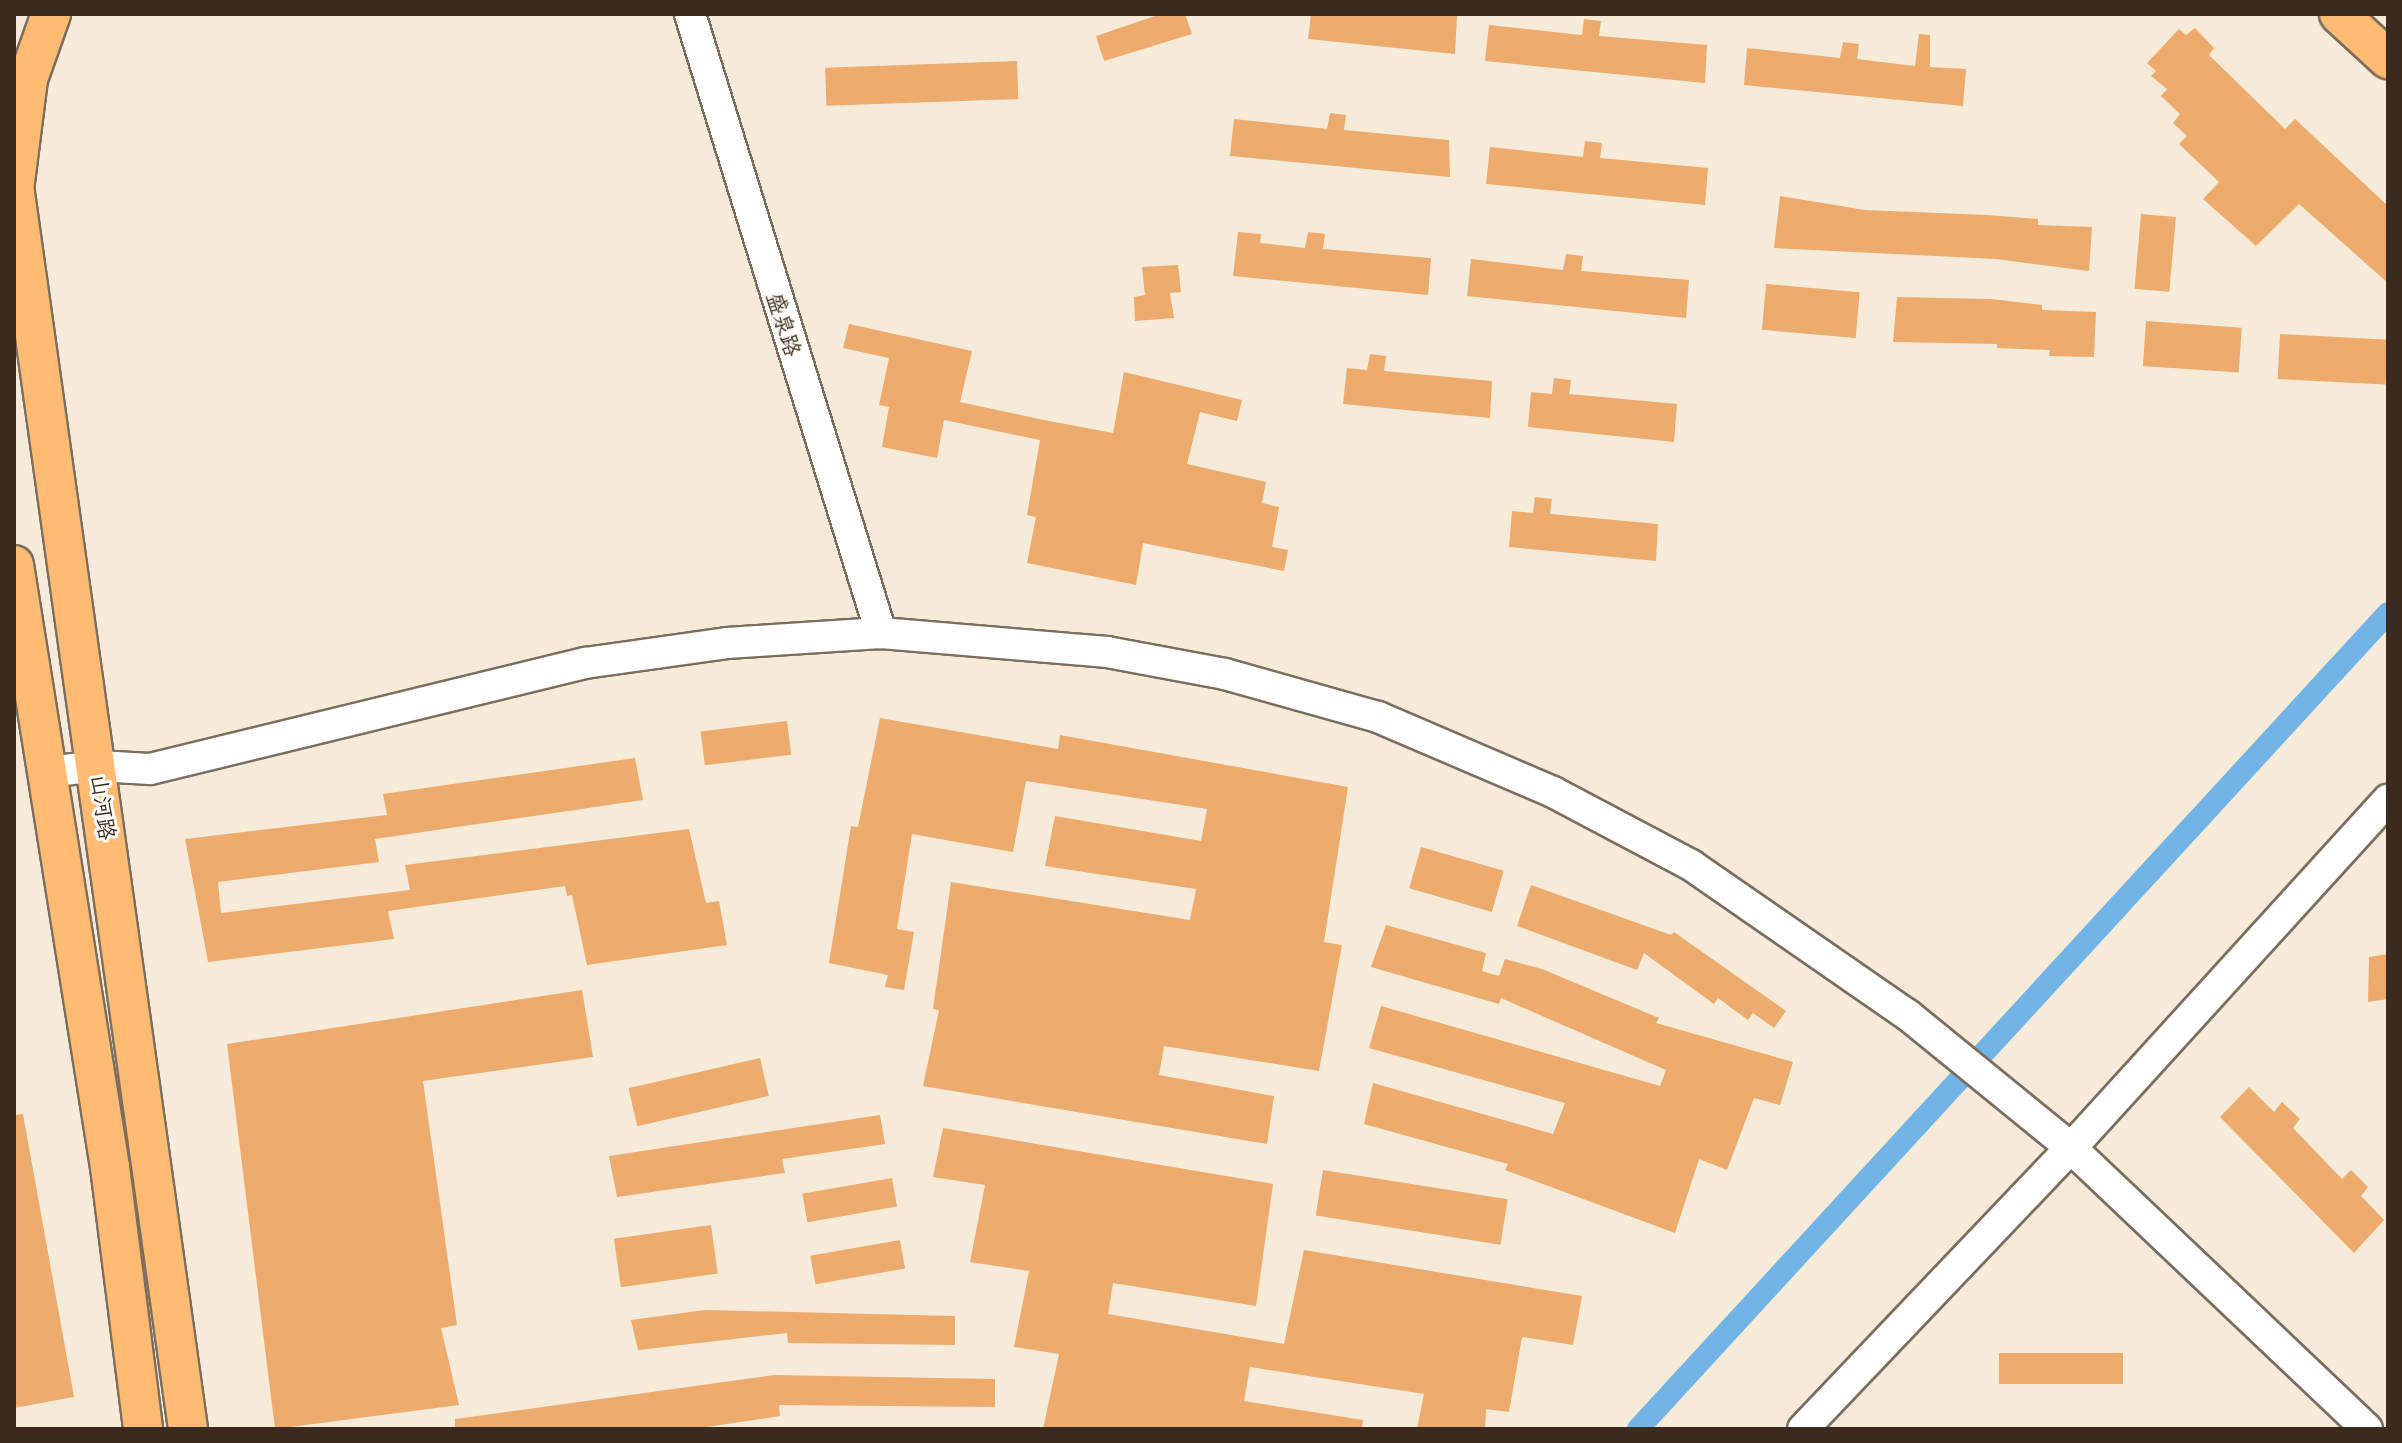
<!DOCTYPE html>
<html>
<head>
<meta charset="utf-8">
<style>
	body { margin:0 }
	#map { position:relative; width:2402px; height:1443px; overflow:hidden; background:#f6ebd8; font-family:Mali,"LXGW WenKai TC",sans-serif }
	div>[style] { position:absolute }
	.canal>* { height:22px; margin:-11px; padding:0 11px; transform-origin:11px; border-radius:11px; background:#72b4e6 }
	.building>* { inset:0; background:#edab6d; transform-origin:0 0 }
	.roads { filter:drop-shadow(2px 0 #7c6e5f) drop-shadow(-2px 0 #7c6e5f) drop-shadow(0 2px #7c6e5f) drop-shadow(0 -2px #7c6e5f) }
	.minor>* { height:30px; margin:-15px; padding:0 15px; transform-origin:15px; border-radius:15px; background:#fff }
	.major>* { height:38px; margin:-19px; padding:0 19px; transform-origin:19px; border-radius:19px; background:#ffbb71 }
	span { translate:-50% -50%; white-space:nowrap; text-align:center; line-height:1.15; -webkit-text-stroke:6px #fdfcf7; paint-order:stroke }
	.street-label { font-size:22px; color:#3b2a1e }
	.frame { position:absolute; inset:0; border:16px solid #3b2a1e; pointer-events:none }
</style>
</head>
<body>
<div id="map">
	<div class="canal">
		<div style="left:1638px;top:1429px;width:1108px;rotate:-47.41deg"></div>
	</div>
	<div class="building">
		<div style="clip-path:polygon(1161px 14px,1185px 14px,1192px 34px,1104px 61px,1096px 36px)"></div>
		<div style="clip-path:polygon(1311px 14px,1457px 16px,1455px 54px,1308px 39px)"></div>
		<div style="clip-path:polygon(1584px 19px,1601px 21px,1599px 36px,1707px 45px,1705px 83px,1485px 61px,1489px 25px,1582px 35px)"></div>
		<div style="clip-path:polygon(2195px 28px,2214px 48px,2209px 55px,2285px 129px,2295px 119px,2388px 206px,2388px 283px,2299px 204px,2256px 246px,2203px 199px,2219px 182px,2179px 144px,2187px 136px,2173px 123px,2180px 114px,2161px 96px,2167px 89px,2151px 76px,2156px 71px,2147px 63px,2179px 29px,2186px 35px)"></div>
		<div style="clip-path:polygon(1919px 34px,1930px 35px,1930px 67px,1966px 69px,1963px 106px,1744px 85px,1747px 48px,1840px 58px,1843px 42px,1859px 44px,1857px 59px,1915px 66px)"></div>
		<div style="left:1017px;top:61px;width:38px;height:192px;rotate:88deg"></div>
		<div style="clip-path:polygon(1330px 113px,1346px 115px,1344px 130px,1449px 140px,1450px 177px,1230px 156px,1234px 119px,1327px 129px)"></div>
		<div style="clip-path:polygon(1585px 141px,1602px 143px,1600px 158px,1708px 168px,1705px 205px,1486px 184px,1490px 147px,1583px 157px)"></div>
		<div style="clip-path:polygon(1780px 196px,1865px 210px,1987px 215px,2038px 219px,2038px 225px,2092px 227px,2089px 271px,1996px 259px,1774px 248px)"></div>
		<div style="left:2141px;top:214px;width:35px;height:75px;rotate:5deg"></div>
		<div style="clip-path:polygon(1238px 232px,1261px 234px,1260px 243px,1305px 248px,1308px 232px,1325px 234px,1323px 249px,1431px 258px,1428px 295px,1233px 276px)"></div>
		<div style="clip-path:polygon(1566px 254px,1583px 256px,1581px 271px,1689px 280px,1686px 318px,1467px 296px,1471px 259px,1563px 270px)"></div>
		<div style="clip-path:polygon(1178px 265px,1181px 292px,1170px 293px,1174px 318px,1135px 321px,1134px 297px,1145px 295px,1142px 267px)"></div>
		<div style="left:1766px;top:284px;width:94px;height:46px;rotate:5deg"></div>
		<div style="clip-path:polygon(1897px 297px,1991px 299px,2042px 305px,2042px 310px,2096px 312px,2094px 357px,2049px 356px,2050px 350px,1997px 348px,1997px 344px,1893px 342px)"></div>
		<div style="left:2146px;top:321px;width:96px;height:45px;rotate:4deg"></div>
		<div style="clip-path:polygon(849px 324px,972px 351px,960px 402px,1044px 420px,1113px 433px,1124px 372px,1242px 400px,1237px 421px,1200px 412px,1187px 464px,1266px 482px,1262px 503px,1279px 507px,1272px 547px,1288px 550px,1284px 571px,1143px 543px,1136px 585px,1027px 563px,1036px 517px,1027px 515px,1040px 440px,944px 420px,937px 458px,882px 447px,889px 407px,879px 405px,889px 358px,843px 348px)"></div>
		<div style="left:2280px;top:334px;width:108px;height:45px;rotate:3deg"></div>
		<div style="clip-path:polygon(1370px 354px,1386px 356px,1384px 371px,1492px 381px,1490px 418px,1343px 404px,1347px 368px,1367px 370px)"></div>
		<div style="clip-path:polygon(1554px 378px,1571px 380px,1569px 394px,1677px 404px,1674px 442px,1528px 427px,1531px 392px,1552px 394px)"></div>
		<div style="clip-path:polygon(1535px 497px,1552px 499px,1550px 514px,1658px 524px,1656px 561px,1509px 547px,1512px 511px,1533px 513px)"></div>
		<div style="clip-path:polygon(880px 718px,1058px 749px,1060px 735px,1348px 787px,1324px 942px,1342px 945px,1319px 1071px,1164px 1046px,1159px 1075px,1274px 1096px,1267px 1144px,923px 1086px,939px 1010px,933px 1009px,951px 882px,1190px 920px,1196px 889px,1045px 866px,1055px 816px,1201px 841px,1207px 809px,1026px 781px,1013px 852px,912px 834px,897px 929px,914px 932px,904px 990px,885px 987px,888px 975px,829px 963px,851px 826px,858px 827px)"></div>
		<div style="left:787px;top:721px;width:34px;height:87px;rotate:83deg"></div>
		<div style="clip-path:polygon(635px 758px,643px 800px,375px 839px,379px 862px,218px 882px,221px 913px,410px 890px,405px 865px,689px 829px,706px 903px,719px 901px,727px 945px,587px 965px,572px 895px,567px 896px,565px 886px,388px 911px,394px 939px,208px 962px,185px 839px,387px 815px,383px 794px)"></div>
		<div style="left:1421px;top:847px;width:86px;height:43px;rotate:16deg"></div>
		<div style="clip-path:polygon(1531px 885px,1671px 935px,1674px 932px,1786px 1011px,1774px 1028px,1753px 1013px,1748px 1020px,1718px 998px,1714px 1004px,1644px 953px,1637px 970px,1517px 926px)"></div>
		<div style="clip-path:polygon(1386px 925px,1486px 953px,1482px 971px,1499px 976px,1505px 959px,1542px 969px,1659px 1018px,1656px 1023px,1793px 1062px,1780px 1105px,1754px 1098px,1727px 1170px,1699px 1159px,1675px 1233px,1505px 1170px,1508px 1164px,1364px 1124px,1373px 1083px,1553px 1134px,1565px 1103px,1369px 1048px,1381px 1006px,1660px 1086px,1666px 1070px,1501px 998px,1499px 1004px,1371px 967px)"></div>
		<div style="clip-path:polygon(2388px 954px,2388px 999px,2368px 1002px,2369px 957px)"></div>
		<div style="clip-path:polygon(582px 990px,593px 1057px,423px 1081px,457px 1325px,441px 1328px,459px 1405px,275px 1429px,227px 1044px)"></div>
		<div style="left:760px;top:1058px;width:39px;height:135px;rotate:77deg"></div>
		<div style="clip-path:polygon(2249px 1087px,2274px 1112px,2282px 1102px,2300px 1119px,2293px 1128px,2342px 1179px,2351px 1170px,2368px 1187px,2361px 1196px,2384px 1220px,2354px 1253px,2220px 1117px)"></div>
		<div style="clip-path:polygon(23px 1114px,74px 1397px,14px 1408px,14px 1115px)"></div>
		<div style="clip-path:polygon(880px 1115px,885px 1144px,782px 1159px,785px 1173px,617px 1197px,609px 1156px)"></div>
		<div style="clip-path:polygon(943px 1128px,1273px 1184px,1256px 1306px,1113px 1283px,1108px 1314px,1284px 1344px,1304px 1250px,1582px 1296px,1573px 1345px,1522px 1337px,1509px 1412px,1486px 1409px,1485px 1429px,1417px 1429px,1424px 1394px,1250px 1367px,1244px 1401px,1363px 1420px,1362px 1429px,1043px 1429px,1059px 1354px,1014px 1347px,1029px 1271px,970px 1262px,985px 1185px,933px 1177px)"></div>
		<div style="left:1323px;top:1170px;width:187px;height:46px;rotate:9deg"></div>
		<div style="left:892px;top:1178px;width:29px;height:91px;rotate:80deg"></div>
		<div style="left:711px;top:1225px;width:49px;height:98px;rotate:82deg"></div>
		<div style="left:900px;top:1240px;width:29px;height:91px;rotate:80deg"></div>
		<div style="clip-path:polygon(705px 1310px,955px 1316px,955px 1345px,788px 1343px,787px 1333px,638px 1350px,631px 1320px)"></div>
		<div style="left:1999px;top:1353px;width:124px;height:31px"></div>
		<div style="clip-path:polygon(774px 1375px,995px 1379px,995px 1407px,779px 1405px,780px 1416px,693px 1429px,455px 1429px,455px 1419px)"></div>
	</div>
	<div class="roads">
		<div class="minor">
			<div style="left:690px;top:14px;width:648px;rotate:72.85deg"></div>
			<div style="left:47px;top:772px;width:51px;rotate:-6.7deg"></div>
			<div style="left:98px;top:766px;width:52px;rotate:3.3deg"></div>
			<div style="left:150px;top:769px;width:448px;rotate:-13.7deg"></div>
			<div style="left:585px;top:663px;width:143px;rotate:-8deg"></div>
			<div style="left:727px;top:643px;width:154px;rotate:-3.7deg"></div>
			<div style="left:881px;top:633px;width:227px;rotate:4.8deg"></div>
			<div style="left:1107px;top:652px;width:120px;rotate:10.6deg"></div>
			<div style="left:1225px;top:674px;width:159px;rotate:15.7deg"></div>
			<div style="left:1378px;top:717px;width:190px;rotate:23.2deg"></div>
			<div style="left:1553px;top:792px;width:156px;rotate:27.9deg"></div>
			<div style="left:1691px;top:865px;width:264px;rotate:34.7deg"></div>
			<div style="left:1908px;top:1015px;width:210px;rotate:39.2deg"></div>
			<div style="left:2071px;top:1148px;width:408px;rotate:43.5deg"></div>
			<div style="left:1803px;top:1429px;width:388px;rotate:-46.4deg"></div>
			<div style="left:2071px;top:1148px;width:471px;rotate:-47.7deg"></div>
		</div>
		<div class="major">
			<div style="left:2339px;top:14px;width:67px;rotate:42.6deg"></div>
			<div style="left:14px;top:186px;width:1255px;rotate:82.03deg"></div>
			<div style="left:14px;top:190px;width:112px;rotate:-82.8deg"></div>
			<div style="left:28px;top:79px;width:69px;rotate:-70.5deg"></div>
			<div style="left:14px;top:565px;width:610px;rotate:80.94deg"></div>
			<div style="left:110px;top:1167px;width:264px;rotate:82.8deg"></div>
		</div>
	</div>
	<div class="street-label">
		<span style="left:785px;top:324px;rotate:73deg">盛泉路</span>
		<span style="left:104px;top:807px;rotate:82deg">山河路</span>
	</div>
	<div class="frame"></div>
</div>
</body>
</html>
